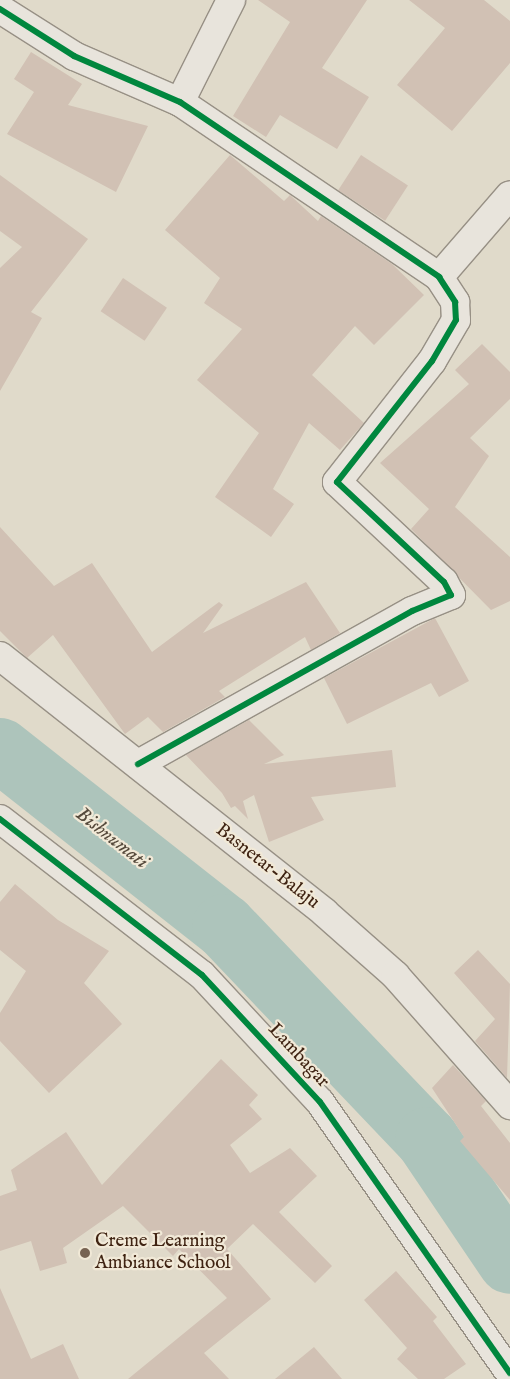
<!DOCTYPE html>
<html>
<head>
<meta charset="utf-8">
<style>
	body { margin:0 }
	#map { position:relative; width:510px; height:1379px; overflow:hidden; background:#e0daca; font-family:"IM FELL English",serif }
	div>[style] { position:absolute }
	.river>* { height:64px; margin:-32px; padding:0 32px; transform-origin:32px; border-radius:32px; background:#adc4bb }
	.building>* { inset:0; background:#d1c1b4; transform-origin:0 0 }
	.roads { filter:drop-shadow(1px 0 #979085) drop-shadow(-1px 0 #979085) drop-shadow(0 1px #979085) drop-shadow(0 -1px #979085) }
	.minor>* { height:28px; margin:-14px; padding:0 14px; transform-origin:14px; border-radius:14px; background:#e8e4dc }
	.tertiary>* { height:28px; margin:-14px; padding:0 14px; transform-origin:14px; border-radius:14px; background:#e8e4dc }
	.cycleway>* { height:6px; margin:-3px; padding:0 3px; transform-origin:3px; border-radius:3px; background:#00873e }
	.dots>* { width:14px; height:14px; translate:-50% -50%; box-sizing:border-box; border:2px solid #f1e9d7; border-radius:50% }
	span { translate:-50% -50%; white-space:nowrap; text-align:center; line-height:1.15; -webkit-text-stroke:4.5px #f1e9d7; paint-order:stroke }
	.street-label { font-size:19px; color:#3f2312 }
	.poi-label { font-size:19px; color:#3f2312 }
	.left { translate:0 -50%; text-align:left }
	.water-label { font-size:20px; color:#55493b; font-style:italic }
</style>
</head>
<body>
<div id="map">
	<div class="river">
		<div style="left:0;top:750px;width:285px;rotate:38.2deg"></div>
		<div style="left:224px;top:926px;width:294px;rotate:46.4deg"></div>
		<div style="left:427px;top:1139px;width:148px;rotate:56deg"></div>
	</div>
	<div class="building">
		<div style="clip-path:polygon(258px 0,367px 0,322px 68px,369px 97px,337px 149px,280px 115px,266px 137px,233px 116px,290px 22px)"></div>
		<div style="clip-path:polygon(409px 0,484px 0,510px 21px,510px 63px,452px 131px,397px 85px,445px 28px)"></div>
		<div style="clip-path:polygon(31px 52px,82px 84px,68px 105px,148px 126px,116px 192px,7px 134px,34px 92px,14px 79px)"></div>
		<div style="clip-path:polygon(230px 155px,284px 201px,290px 195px,318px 221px,321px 216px,392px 264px,424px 295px,374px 345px,355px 326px,312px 375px,364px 423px,340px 450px,309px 423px,273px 489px,294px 504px,271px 537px,215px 497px,259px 433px,197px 380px,242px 329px,204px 303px,220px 278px,165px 230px)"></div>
		<div style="left:361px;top:155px;width:56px;height:42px;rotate:33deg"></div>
		<div style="clip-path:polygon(0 175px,88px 239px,31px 312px,42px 318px,0 391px,0 268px,22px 247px,0 231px)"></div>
		<div style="left:123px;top:278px;width:53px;height:40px;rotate:34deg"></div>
		<div style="clip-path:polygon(482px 344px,510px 372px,510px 399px,470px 438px,489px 456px,455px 507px,510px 557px,510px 601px,491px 610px,411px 529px,429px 509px,380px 463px,469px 384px,455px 370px)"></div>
		<div style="clip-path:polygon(0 527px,54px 586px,92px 563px,152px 652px,219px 602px,223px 605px,203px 633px,306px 582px,340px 633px,311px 650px,305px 637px,219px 691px,225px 697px,163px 732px,148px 717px,125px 734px,53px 635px,27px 658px,0 631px)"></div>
		<div style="clip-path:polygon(435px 618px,469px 681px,439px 697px,431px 683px,347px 724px,324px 678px)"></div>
		<div style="clip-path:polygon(249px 720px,284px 755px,264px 764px,392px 750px,396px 787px,311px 797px,324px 820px,269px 842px,254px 795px,243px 801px,248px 819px,235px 806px,231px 808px,222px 793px,186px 755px)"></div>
		<div style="clip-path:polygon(15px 884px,58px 920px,109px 951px,84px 983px,122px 1024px,49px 1093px,0 1041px,0 1013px,26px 971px,0 950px,0 902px)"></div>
		<div style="clip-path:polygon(478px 950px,510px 984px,507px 1078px,475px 1041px,495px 1019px,454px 973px)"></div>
		<div style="clip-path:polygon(221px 1059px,258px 1095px,249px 1105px,262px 1119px,230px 1145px,250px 1173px,290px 1148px,317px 1176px,279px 1212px,332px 1266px,315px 1283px,253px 1224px,227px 1249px,271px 1299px,204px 1353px,229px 1379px,128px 1379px,227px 1298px,179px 1249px,173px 1256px,123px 1206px,63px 1248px,67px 1263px,40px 1271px,31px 1241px,0 1251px,0 1196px,17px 1190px,11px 1170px,66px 1132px,102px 1185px)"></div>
		<div style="clip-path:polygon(453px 1065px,486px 1101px,481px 1106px,510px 1143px,510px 1200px,460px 1141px,464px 1137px,432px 1088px)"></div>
		<div style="clip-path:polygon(396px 1271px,437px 1317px,433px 1321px,466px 1364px,444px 1379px,418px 1379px,397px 1359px,407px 1348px,364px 1300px)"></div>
		<div style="clip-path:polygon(0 1288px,31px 1359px,63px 1344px,79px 1379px,0 1379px)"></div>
		<div style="clip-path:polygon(314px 1347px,342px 1379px,275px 1379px)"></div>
	</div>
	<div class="roads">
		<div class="minor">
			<div style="left:0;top:9px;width:88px;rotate:32.4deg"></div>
			<div style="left:74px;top:56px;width:116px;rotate:23.5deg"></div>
			<div style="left:180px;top:102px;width:313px;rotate:34deg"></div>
			<div style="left:439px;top:277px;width:30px;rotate:57deg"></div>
			<div style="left:455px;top:302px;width:18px;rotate:87deg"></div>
			<div style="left:456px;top:320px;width:48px;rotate:120.3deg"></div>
			<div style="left:432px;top:361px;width:154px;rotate:128.1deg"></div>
			<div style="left:337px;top:482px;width:146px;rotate:43.1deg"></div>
			<div style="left:444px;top:582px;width:15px;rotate:62deg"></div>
			<div style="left:451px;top:595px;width:42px;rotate:157.7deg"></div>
			<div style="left:412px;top:611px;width:314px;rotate:150.8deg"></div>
			<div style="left:180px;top:102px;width:114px;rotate:-63.4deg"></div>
			<div style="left:439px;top:277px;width:108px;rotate:-49.1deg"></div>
		</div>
		<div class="tertiary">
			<div style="left:0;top:656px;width:414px;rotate:38.3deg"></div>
			<div style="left:325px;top:913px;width:94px;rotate:41.5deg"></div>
			<div style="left:395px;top:975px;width:174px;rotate:48.5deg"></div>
			<div style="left:0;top:819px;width:255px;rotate:37.7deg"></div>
			<div style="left:202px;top:975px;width:173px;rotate:47.1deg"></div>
			<div style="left:320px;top:1102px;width:331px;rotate:55deg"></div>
		</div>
	</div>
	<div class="cycleway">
		<div style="left:0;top:9px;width:88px;rotate:32.4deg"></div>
		<div style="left:74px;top:56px;width:116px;rotate:23.5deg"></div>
		<div style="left:180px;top:102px;width:313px;rotate:34deg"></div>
		<div style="left:439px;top:277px;width:30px;rotate:57deg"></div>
		<div style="left:455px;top:302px;width:18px;rotate:87deg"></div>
		<div style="left:456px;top:320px;width:48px;rotate:120.3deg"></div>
		<div style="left:432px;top:361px;width:154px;rotate:128.1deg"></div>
		<div style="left:337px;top:482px;width:146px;rotate:43.1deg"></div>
		<div style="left:444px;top:582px;width:15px;rotate:62deg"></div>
		<div style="left:451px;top:595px;width:42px;rotate:157.7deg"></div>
		<div style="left:412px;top:611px;width:314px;rotate:150.8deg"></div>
		<div style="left:0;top:819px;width:255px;rotate:37.7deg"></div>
		<div style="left:202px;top:975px;width:173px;rotate:47.1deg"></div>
		<div style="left:320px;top:1102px;width:331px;rotate:55deg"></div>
	</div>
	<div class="dots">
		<div style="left:85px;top:1253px;background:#776352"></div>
	</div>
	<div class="street-label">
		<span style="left:267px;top:867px;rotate:38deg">Basnetar-Balaju</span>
		<span style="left:298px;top:1056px;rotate:47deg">Lambagar</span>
	</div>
	<div class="poi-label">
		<span class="left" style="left:95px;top:1253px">Creme Learning<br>Ambiance School</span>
	</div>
	<div class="water-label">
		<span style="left:112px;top:838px;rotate:38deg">Bishnumati</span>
	</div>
</div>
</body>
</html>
